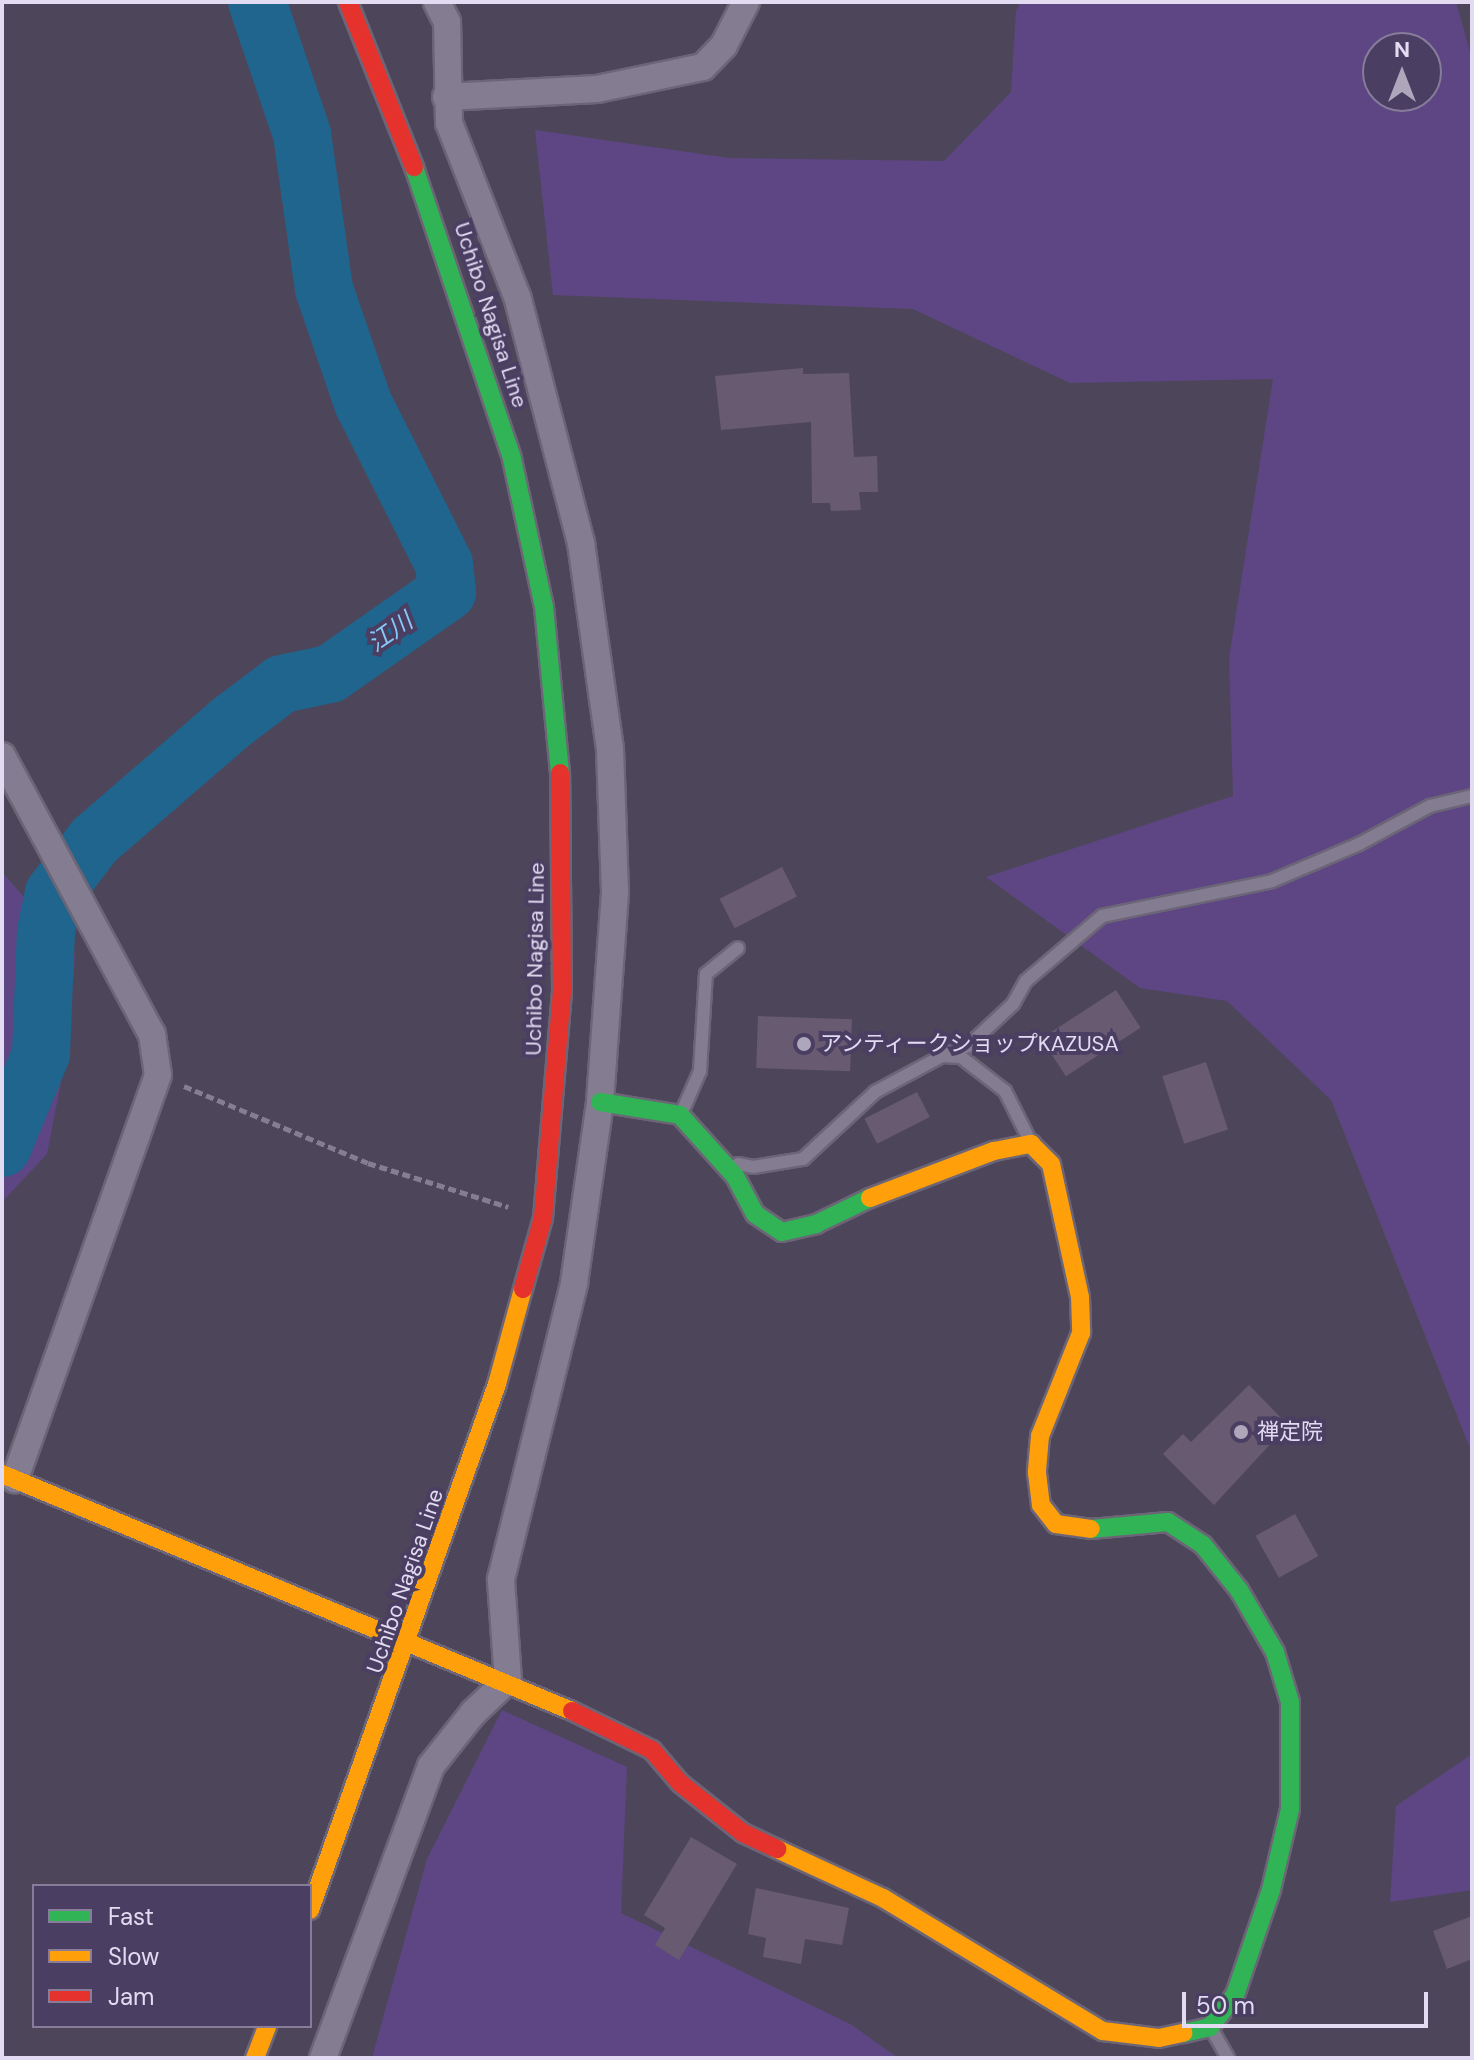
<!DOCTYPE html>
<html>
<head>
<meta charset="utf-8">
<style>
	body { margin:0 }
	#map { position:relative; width:1474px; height:2060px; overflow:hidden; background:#4d465a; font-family:"DM Sans","Noto Sans JP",sans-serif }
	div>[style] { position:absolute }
	.green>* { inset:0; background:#5d4683 }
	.river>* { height:58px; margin:-29px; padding:0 29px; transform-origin:29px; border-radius:29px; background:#20658e }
	.building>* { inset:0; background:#685a71; transform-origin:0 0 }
	.path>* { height:5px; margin-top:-2.5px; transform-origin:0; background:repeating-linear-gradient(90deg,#847f90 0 8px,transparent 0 12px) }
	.roads { filter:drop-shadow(2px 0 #6c6577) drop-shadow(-2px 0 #6c6577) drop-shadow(0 2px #6c6577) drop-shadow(0 -2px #6c6577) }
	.lane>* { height:12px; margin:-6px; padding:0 6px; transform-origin:6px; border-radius:6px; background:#847d91 }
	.street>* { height:26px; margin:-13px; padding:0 13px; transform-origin:13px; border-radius:13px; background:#847d91 }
	.fast>* { height:18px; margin:-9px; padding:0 9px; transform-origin:9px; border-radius:9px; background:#30b455 }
	.slow>* { height:18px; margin:-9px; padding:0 9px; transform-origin:9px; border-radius:9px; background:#ff9f0a }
	.jam>* { height:18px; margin:-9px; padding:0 9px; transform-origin:9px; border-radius:9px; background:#e5322d }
	.dots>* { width:22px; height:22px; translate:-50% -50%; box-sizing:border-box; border:4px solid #4a3e62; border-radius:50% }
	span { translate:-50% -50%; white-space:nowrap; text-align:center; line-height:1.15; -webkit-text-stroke:8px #4a3e62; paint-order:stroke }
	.street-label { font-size:22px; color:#e2dbf1 }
	.poi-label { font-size:22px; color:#e2dbf1 }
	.left { translate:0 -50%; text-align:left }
	.water-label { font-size:24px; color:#88caf7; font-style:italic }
	.frame { position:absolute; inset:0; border:4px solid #e2dbf1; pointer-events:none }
	.legend { position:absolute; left:32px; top:1884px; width:280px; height:144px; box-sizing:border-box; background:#4a3e62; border:2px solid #877d9b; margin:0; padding:10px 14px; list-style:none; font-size:24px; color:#e2dbf1 }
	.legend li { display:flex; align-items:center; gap:16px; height:40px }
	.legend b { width:40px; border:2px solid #877d9b }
	.north { position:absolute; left:1362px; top:32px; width:80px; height:80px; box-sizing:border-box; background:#4a3e62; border:2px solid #877d9b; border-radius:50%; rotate:0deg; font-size:22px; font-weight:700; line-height:32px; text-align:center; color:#e2dbf1 }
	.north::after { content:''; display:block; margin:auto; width:28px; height:36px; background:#aea7bc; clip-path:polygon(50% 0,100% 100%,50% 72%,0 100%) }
	.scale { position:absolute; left:1182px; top:1992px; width:246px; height:36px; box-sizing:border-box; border:4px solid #e2dbf1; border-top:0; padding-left:10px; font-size:24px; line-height:28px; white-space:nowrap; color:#e2dbf1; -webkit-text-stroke:6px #4a3e62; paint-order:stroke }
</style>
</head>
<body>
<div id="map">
	<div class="green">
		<div style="clip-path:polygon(evenodd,1021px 2px,1456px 2px,1472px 59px,1472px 1453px,1331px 1100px,1227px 1001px,1140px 988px,986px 877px,1233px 796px,1229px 658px,1273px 379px,1070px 383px,913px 309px,553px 295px,535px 130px,729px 158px,944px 161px,1011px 92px,1016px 11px,1021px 2px,1378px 48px,1426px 48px,1426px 96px,1378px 96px,1378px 48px)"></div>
		<div style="clip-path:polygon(2px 872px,75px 955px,69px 1041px,47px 1154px,2px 1202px)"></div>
		<div style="clip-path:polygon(502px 1710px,627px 1767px,621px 1913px,852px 2025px,898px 2058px,372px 2058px,427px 1859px)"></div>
		<div style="clip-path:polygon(1472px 1754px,1472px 1890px,1390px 1902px,1396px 1806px)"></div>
	</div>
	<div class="river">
		<div style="left:2px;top:1148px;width:102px;rotate:-67.5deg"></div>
		<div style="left:41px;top:1054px;width:123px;rotate:-87.7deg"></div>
		<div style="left:46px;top:931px;width:39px;rotate:-78deg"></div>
		<div style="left:54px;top:893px;width:67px;rotate:-52.3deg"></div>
		<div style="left:95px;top:840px;width:182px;rotate:-40.8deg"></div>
		<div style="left:233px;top:721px;width:61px;rotate:-37.1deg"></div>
		<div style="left:282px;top:684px;width:49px;rotate:-11.8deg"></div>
		<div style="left:330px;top:674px;width:143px;rotate:-35deg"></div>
		<div style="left:447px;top:592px;width:28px;rotate:-96deg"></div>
		<div style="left:444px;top:564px;width:180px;rotate:-116.7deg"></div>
		<div style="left:363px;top:403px;width:120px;rotate:-108.9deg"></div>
		<div style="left:324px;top:289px;width:157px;rotate:-98.1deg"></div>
		<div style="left:302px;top:134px;width:139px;rotate:-108.8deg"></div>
	</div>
	<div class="building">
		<div style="clip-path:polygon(803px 368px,803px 374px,849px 373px,854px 457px,877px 456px,878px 492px,859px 492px,861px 510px,831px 511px,830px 503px,812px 503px,811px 422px,721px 430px,715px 376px)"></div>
		<div style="left:782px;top:867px;width:33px;height:70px;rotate:63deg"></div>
		<div style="left:1116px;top:990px;width:45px;height:89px;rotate:57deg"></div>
		<div style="left:758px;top:1016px;width:94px;height:52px;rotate:2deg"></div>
		<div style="left:1206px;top:1062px;width:71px;height:46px;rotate:72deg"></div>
		<div style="left:917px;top:1092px;width:28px;height:59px;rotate:63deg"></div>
		<div style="clip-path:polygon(1249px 1385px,1288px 1425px,1214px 1505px,1163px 1454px,1183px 1434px,1191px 1442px)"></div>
		<div style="left:1295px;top:1514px;width:48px;height:45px;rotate:61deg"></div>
		<div style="clip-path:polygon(691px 1837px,737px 1864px,679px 1960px,655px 1945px,665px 1928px,644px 1915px)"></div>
		<div style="clip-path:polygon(756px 1888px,849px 1908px,842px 1945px,805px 1939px,801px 1964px,763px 1957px,766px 1938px,748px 1934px)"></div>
		<div style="clip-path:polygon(1472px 1916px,1472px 1959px,1447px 1969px,1433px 1931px)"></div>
	</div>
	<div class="path">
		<div style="left:184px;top:1086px;width:199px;rotate:22.7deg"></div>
		<div style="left:368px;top:1163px;width:147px;rotate:17.4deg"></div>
	</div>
	<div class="roads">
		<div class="lane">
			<div style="left:942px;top:1056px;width:28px;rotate:-21deg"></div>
			<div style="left:968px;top:1046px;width:62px;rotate:-43deg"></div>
			<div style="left:1013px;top:1004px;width:26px;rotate:-61deg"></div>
			<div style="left:1026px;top:981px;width:100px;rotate:-40.5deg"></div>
			<div style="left:1102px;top:916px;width:174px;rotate:-11.6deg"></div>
			<div style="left:1272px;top:881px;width:95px;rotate:-23deg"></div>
			<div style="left:1359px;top:844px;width:81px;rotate:-28.2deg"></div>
			<div style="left:1430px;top:806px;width:43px;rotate:-13.4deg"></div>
			<div style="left:682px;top:1112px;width:45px;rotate:-66.3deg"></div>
			<div style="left:700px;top:1071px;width:97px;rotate:-86.5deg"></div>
			<div style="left:706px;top:974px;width:41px;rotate:-39.1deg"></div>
			<div style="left:738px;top:1164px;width:15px;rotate:11deg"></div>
			<div style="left:753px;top:1167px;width:51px;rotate:-9.1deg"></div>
			<div style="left:803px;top:1159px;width:98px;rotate:-42.9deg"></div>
			<div style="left:875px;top:1092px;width:76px;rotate:-28.2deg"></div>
			<div style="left:942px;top:1056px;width:19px;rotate:3deg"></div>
			<div style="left:961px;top:1057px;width:56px;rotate:37.7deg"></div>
			<div style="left:1005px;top:1091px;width:54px;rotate:63.4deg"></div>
			<div style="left:1212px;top:2030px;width:32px;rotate:60deg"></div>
		</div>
		<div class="street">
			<div style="left:446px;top:97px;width:151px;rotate:-3deg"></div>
			<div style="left:597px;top:89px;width:108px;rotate:-11.7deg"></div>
			<div style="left:703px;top:67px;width:30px;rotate:-46deg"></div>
			<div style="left:724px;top:45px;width:48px;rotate:-62.9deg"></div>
			<div style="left:2px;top:756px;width:316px;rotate:61.7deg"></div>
			<div style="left:152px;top:1034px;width:41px;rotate:81.7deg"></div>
			<div style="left:158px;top:1075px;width:429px;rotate:109.5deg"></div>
			<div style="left:323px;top:2058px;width:311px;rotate:-69.7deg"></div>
			<div style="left:431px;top:1766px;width:68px;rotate:-51.6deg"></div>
			<div style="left:473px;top:1713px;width:48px;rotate:-43.3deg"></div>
			<div style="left:508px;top:1680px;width:101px;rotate:-94deg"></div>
			<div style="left:501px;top:1579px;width:305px;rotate:-76.1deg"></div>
			<div style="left:574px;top:1283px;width:183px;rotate:-81.8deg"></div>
			<div style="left:600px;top:1102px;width:211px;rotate:-85.9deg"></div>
			<div style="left:615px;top:892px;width:143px;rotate:-92deg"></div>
			<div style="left:610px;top:749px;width:208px;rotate:-98deg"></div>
			<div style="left:581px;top:543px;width:252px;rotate:-104.5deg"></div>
			<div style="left:518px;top:299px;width:189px;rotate:-111.4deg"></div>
			<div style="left:449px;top:123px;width:101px;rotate:-91.1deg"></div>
			<div style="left:447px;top:22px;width:22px;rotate:-117deg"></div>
		</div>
		<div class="fast">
			<div style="left:414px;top:167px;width:308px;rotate:71.4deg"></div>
			<div style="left:512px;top:459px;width:151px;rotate:77.8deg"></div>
			<div style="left:544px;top:607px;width:167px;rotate:84.5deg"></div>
			<div style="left:600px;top:1102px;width:81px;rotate:9.2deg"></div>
			<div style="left:680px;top:1115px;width:82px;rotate:48deg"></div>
			<div style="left:735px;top:1176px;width:43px;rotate:62.2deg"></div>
			<div style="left:755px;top:1214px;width:32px;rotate:34deg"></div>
			<div style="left:782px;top:1232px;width:35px;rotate:-13deg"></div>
			<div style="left:816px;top:1224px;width:60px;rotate:-25.7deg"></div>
			<div style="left:1091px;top:1529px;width:77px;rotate:-5.2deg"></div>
			<div style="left:1168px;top:1522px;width:42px;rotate:33.3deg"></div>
			<div style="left:1203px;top:1545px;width:58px;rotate:51.3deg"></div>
			<div style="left:1239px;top:1590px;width:72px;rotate:59.9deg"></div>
			<div style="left:1275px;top:1652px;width:52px;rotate:73.3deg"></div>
			<div style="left:1290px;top:1702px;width:107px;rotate:90deg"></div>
			<div style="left:1290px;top:1809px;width:83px;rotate:103.2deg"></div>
			<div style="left:1271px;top:1890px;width:111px;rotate:108.9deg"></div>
			<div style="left:1235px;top:1995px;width:41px;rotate:128deg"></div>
			<div style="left:1210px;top:2027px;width:28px;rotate:167deg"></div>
		</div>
		<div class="slow">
			<div style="left:870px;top:1198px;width:133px;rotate:-20.8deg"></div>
			<div style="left:994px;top:1151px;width:38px;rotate:-11deg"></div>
			<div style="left:1031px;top:1144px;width:28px;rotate:45deg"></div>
			<div style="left:1051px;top:1164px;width:136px;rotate:77.7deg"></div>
			<div style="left:1080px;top:1297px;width:36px;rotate:88deg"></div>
			<div style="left:1081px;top:1333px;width:111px;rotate:111.7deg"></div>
			<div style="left:1040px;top:1436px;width:37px;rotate:95deg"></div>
			<div style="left:1037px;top:1473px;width:32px;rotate:83deg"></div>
			<div style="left:1041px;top:1505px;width:24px;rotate:52deg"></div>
			<div style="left:1056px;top:1524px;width:35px;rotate:8deg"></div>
			<div style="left:2px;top:1474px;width:617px;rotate:22.58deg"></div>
			<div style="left:777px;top:1849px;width:117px;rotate:24.8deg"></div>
			<div style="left:883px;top:1898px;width:257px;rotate:31.2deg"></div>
			<div style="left:1103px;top:2031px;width:56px;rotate:7.1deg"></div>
			<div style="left:1159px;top:2038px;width:25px;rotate:-12deg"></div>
			<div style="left:310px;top:1910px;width:558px;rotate:-70.43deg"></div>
			<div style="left:497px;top:1384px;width:98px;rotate:-74.7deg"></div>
			<div style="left:255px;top:2058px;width:34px;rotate:-69deg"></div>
		</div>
		<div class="jam">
			<div style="left:348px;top:2px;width:178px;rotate:68.2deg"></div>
			<div style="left:523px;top:1289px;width:74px;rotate:-74.3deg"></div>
			<div style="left:543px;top:1218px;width:228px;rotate:-85.2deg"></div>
			<div style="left:562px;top:991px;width:218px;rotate:-90.5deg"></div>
			<div style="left:572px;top:1711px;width:89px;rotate:26deg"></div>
			<div style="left:652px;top:1750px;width:43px;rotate:49.7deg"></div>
			<div style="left:680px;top:1783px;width:80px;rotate:38.4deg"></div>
			<div style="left:743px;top:1833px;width:38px;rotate:25deg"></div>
		</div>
	</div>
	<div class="dots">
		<div style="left:804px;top:1044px;background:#aea7bc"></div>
		<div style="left:1241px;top:1432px;background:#aea7bc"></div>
	</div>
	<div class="street-label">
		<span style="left:491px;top:315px;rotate:72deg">Uchibo Nagisa Line</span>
		<span style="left:535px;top:959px;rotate:-89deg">Uchibo Nagisa Line</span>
		<span style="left:405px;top:1581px;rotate:-71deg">Uchibo Nagisa Line</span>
	</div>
	<div class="poi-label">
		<span class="left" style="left:820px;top:1044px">アンティークショップKAZUSA</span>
		<span class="left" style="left:1257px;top:1432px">禅定院</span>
	</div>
	<div class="water-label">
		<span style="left:390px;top:632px;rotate:-35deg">江川</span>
	</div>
	<div class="frame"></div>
	<ul class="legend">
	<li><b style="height:10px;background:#30b455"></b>Fast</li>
	<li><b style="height:10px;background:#ff9f0a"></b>Slow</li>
	<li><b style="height:10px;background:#e5322d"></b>Jam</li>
	</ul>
	<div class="north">N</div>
	<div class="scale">50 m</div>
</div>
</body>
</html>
